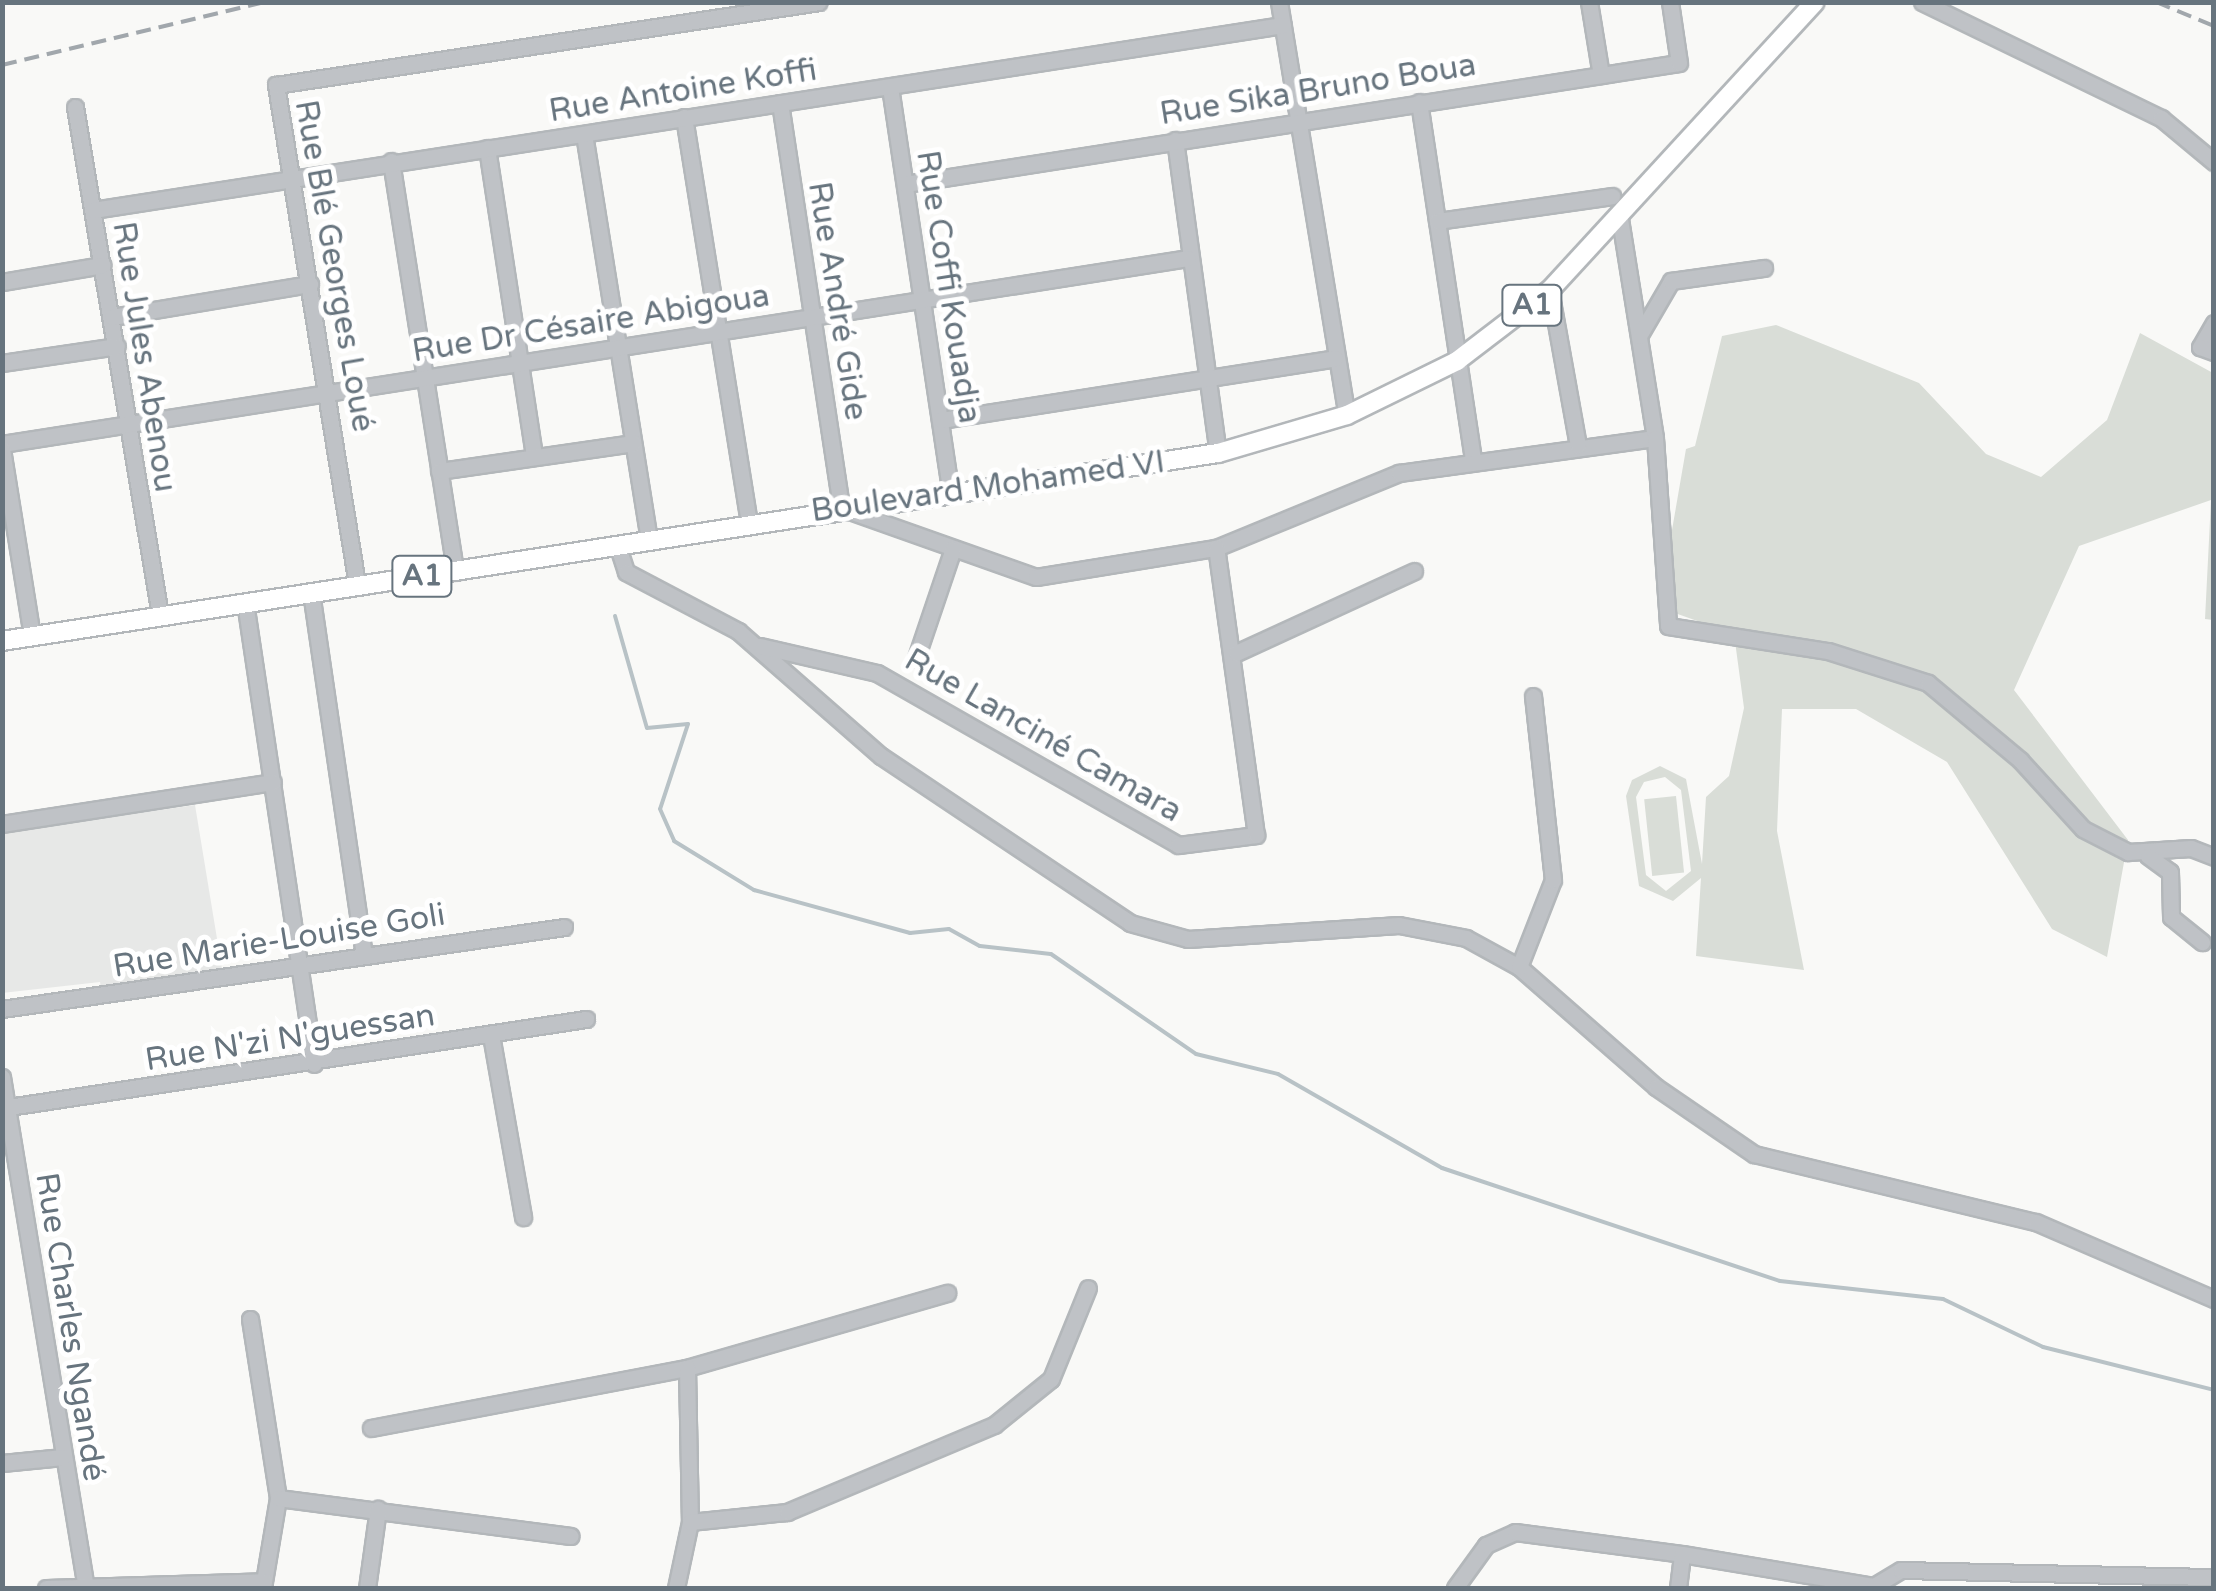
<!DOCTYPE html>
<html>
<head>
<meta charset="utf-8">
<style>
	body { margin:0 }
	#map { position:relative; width:2216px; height:1591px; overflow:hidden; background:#f9f9f7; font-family:"Varela Round",sans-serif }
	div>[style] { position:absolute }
	.built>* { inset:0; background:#e7e8e7 }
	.green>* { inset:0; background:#d9ddd7; transform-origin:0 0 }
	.stream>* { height:4px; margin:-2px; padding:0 2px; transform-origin:2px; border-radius:2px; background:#b8c2c6 }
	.roads { filter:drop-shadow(2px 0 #b3b7ba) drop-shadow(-2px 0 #b3b7ba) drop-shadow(0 2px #b3b7ba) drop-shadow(0 -2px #b3b7ba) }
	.minor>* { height:15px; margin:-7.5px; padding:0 7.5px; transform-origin:7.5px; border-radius:7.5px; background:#bfc2c6 }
	.major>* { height:18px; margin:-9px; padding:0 9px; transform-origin:9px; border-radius:9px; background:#fff }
	.rail>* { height:4px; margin-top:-2px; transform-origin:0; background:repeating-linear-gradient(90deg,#a1a7ac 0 15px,transparent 0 23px) }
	span { translate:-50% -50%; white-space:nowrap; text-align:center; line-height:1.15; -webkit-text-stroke:10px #fff; paint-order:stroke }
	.shield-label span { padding:2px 8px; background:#fff; border:2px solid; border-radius:8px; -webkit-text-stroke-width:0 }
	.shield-label { font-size:30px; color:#67747e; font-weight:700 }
	.street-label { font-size:32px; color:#67747e }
	.frame { position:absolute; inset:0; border:5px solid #67747e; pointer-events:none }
</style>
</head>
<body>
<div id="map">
	<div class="built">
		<div style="clip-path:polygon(195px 805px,223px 975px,102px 993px,100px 982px,2px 993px,2px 833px)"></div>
	</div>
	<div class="green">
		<div style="clip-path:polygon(evenodd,1776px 325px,1919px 383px,1986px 454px,2041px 477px,2107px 420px,2140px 333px,2213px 373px,2213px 620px,2205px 619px,2211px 500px,2079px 546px,2014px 690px,2128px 840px,2107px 957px,2052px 929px,1947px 762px,1856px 709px,1782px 709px,1777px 831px,1804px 970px,1696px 956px,1701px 878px,1673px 901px,1639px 886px,1626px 796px,1632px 780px,1660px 766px,1686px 779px,1702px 864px,1706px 797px,1729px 776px,1744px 708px,1734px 634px,1672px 612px,1667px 559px,1686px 449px,1695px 446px,1722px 336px,1776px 325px,1665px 777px,1681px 790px,1691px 871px,1666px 891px,1646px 875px,1636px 797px,1644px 782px,1665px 777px)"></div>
		<div style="left:1676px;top:796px;width:77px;height:32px;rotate:84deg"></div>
	</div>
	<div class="stream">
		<div style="left:615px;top:616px;width:116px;rotate:74.1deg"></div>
		<div style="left:647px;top:728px;width:41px;rotate:-5.6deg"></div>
		<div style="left:688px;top:724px;width:89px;rotate:108.2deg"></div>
		<div style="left:660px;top:809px;width:35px;rotate:66deg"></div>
		<div style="left:674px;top:841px;width:94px;rotate:31.5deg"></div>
		<div style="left:754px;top:890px;width:162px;rotate:15.4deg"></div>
		<div style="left:910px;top:933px;width:39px;rotate:-6deg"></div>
		<div style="left:949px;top:929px;width:35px;rotate:29deg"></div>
		<div style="left:980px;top:946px;width:71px;rotate:6.4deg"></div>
		<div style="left:1051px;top:954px;width:176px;rotate:34.6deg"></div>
		<div style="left:1196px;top:1054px;width:84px;rotate:13.7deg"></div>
		<div style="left:1278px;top:1074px;width:189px;rotate:29.8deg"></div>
		<div style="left:1442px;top:1168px;width:356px;rotate:18.5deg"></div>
		<div style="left:1780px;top:1281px;width:164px;rotate:6.3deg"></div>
		<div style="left:1943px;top:1299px;width:111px;rotate:25.6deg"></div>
		<div style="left:2043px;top:1347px;width:176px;rotate:14.1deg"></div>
	</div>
	<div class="roads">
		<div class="minor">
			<div style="left:1279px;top:2px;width:419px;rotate:80.7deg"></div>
			<div style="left:1589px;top:2px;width:74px;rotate:80.7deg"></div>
			<div style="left:1922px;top:2px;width:266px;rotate:25.9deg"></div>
			<div style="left:2161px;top:118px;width:69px;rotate:39.7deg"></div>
			<div style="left:890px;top:87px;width:413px;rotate:81.5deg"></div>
			<div style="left:1419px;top:102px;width:363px;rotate:81.4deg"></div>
			<div style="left:780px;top:103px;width:410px;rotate:81.4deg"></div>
			<div style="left:841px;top:508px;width:207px;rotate:19.5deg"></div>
			<div style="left:1036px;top:577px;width:182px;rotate:-9.2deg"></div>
			<div style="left:1216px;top:548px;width:198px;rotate:-22.3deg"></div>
			<div style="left:1399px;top:473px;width:258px;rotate:-7.8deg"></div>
			<div style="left:75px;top:107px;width:515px;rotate:80.5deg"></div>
			<div style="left:684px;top:117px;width:412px;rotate:80.9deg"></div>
			<div style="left:584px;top:134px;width:411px;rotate:80.9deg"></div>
			<div style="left:1175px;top:140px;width:316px;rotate:82.2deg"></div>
			<div style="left:487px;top:148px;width:312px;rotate:81.3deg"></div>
			<div style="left:391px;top:161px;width:416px;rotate:81.1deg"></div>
			<div style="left:905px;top:184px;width:783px;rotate:-8.89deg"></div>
			<div style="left:1679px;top:63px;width:62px;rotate:-98.4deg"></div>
			<div style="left:93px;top:210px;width:1204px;rotate:-8.84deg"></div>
			<div style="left:1620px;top:219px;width:222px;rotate:80.9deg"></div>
			<div style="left:1655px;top:438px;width:188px;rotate:86deg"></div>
			<div style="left:1668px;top:626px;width:162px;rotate:8.9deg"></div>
			<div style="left:1828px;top:651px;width:105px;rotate:17.7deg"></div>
			<div style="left:1928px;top:683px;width:120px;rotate:39.9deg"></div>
			<div style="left:2020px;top:760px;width:93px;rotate:47.6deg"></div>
			<div style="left:2083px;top:829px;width:51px;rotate:27.1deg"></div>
			<div style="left:2128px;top:852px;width:63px;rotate:-3.6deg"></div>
			<div style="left:2191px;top:848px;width:25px;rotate:21deg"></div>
			<div style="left:1437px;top:221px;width:177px;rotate:-8.1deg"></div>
			<div style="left:2px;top:282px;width:102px;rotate:-9.6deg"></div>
			<div style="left:1550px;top:290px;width:158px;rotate:79.8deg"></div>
			<div style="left:112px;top:317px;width:201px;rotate:-9.5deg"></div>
			<div style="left:2214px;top:323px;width:28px;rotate:120deg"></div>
			<div style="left:2200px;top:347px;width:15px;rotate:20deg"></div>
			<div style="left:1639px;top:336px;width:64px;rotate:-59.8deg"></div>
			<div style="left:1671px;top:281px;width:94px;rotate:-8deg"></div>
			<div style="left:2px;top:363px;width:116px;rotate:-8.4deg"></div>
			<div style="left:941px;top:420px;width:399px;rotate:-8.9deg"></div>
			<div style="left:2px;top:444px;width:1200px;rotate:-8.91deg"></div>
			<div style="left:2px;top:449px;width:190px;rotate:80.9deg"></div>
			<div style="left:439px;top:471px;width:196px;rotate:-8.2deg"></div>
			<div style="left:618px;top:547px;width:26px;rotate:72deg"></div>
			<div style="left:626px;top:572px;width:127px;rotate:27.8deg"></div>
			<div style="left:738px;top:631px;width:190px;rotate:41.2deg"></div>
			<div style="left:881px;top:756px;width:300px;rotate:33.8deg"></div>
			<div style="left:1130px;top:923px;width:60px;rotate:15.4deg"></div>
			<div style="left:1188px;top:939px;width:211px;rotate:-3.8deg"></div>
			<div style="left:1399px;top:925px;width:68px;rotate:11deg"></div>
			<div style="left:1466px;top:938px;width:60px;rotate:28.7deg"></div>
			<div style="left:1519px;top:967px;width:182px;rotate:41.2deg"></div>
			<div style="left:1656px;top:1087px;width:119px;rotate:34.4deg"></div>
			<div style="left:1754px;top:1154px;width:290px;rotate:13.6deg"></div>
			<div style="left:2036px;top:1222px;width:194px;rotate:23.4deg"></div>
			<div style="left:357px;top:584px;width:506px;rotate:-99.22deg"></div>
			<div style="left:276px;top:85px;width:549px;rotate:-8.69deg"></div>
			<div style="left:311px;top:592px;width:367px;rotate:81.7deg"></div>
			<div style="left:245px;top:602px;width:467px;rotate:81.5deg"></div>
			<div style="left:760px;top:646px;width:120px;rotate:13deg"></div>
			<div style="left:877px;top:673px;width:347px;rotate:29.7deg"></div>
			<div style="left:1178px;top:845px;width:79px;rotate:-7.3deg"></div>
			<div style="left:1256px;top:835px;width:290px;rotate:-97.9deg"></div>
			<div style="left:1236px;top:653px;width:196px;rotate:-24.7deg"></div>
			<div style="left:916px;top:658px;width:115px;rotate:-71.3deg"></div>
			<div style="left:2px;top:824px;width:274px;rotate:-8.8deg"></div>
			<div style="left:2148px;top:856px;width:27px;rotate:36deg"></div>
			<div style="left:2170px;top:872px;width:45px;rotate:88.7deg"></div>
			<div style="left:2171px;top:917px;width:40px;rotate:39deg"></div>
			<div style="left:1519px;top:967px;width:93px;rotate:-68.7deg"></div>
			<div style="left:1553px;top:880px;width:185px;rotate:-96.2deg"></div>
			<div style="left:2px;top:1009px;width:568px;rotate:-8.3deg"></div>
			<div style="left:491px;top:1035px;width:185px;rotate:80deg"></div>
			<div style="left:2px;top:1077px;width:518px;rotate:80.67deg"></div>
			<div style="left:2px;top:1108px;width:591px;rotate:-8.67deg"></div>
			<div style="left:250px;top:1319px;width:181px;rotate:81.1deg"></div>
			<div style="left:278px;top:1498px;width:91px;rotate:99.5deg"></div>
			<div style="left:687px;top:1368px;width:271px;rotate:-16.1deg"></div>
			<div style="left:371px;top:1428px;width:322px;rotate:-10.8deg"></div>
			<div style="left:687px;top:1368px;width:154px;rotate:88.9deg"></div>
			<div style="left:690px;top:1522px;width:67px;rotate:102deg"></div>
			<div style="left:2px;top:1463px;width:61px;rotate:-5.6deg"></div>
			<div style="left:278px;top:1498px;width:295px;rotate:7.4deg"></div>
			<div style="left:690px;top:1522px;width:98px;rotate:-5.9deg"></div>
			<div style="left:787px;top:1512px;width:225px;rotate:-22.8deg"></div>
			<div style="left:994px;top:1425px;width:73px;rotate:-38.9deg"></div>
			<div style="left:1051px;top:1379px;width:98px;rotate:-67.9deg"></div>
			<div style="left:46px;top:1588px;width:218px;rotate:-1.8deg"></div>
			<div style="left:367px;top:1588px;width:80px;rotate:-82.1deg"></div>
			<div style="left:1455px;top:1588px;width:53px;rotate:-54.2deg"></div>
			<div style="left:1486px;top:1545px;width:32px;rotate:-24deg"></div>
			<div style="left:1515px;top:1532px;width:168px;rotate:7.5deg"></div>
			<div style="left:1678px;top:1588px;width:34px;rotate:-83deg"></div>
			<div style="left:1682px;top:1554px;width:195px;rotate:9.5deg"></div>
			<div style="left:1874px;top:1586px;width:31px;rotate:-31deg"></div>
			<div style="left:1901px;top:1570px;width:313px;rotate:1.3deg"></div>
		</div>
		<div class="major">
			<div style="left:2px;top:641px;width:1230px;rotate:-8.79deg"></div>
			<div style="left:1218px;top:453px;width:134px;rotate:-16.4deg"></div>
			<div style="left:1347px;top:415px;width:123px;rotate:-26.1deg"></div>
			<div style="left:1457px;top:361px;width:117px;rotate:-37.4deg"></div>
			<div style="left:1550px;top:290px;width:391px;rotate:-47.4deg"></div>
		</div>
	</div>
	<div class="rail">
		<div style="left:2156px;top:2px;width:63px;rotate:22.5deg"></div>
		<div style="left:2px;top:65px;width:269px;rotate:-13.5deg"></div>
	</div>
	<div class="shield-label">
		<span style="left:1532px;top:305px">A1</span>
		<span style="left:422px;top:576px">A1</span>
	</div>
	<div class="street-label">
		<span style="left:1318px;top:90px;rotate:-9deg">Rue Sika Bruno Boua</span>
		<span style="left:683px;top:91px;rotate:-9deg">Rue Antoine Koffi</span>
		<span style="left:334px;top:266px;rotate:80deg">Rue Blé Georges Loué</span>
		<span style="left:948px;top:287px;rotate:81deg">Rue Coffi Kouadja</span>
		<span style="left:837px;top:301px;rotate:81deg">Rue André Gide</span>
		<span style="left:591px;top:324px;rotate:-9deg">Rue Dr Césaire Abigoua</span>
		<span style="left:144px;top:357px;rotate:81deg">Rue Jules Abenou</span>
		<span style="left:988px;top:487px;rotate:-8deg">Boulevard Mohamed VI</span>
		<span style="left:1043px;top:736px;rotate:30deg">Rue Lanciné Camara</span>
		<span style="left:279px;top:941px;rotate:-9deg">Rue Marie-Louise Goli</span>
		<span style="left:290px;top:1038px;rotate:-9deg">Rue N'zi N'guessan</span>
		<span style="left:70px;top:1327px;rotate:81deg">Rue Charles Ngandé</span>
	</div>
	<div class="frame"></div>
</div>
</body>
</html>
